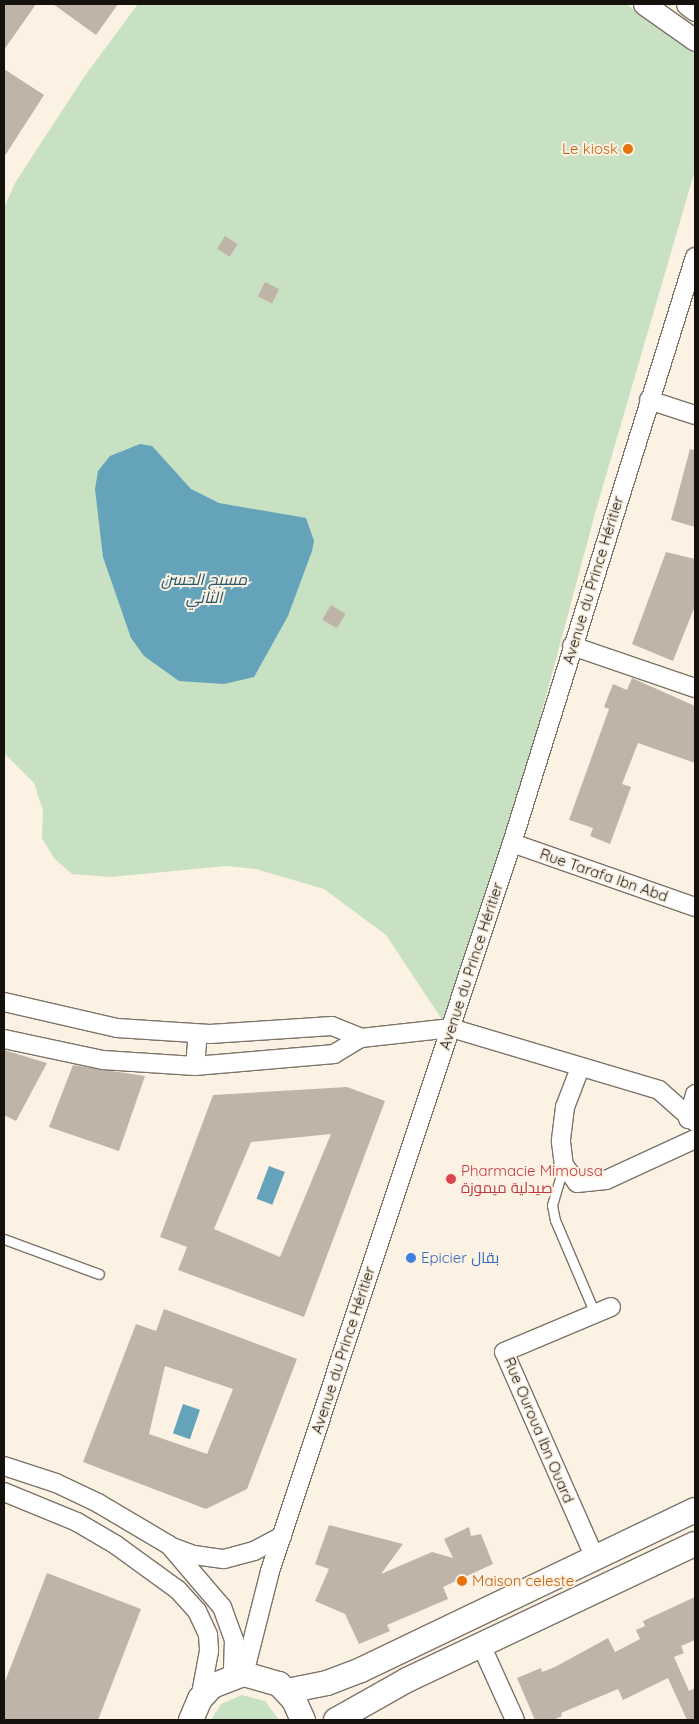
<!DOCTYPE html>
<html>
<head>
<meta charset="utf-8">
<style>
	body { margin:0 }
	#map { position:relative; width:699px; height:1724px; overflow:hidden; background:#fcf2e4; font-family:Quicksand,Cairo,sans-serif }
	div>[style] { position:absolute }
	.green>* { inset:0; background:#c7e1c2 }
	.water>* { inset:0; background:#64a3ba; transform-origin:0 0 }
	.building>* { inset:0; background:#beb4a8; transform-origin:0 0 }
	.roads { filter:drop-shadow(1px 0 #7d7469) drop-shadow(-1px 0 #7d7469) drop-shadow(0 1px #7d7469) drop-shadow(0 -1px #7d7469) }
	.service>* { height:9px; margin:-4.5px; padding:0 4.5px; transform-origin:4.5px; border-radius:4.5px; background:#fff }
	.minor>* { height:18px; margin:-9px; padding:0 9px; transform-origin:9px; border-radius:9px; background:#fff }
	.tertiary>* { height:21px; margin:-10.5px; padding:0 10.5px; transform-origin:10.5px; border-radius:10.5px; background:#fff }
	.secondary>* { height:24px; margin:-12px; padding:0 12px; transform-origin:12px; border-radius:12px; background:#fff }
	.dots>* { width:14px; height:14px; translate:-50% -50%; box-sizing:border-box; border:2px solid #fcf2e4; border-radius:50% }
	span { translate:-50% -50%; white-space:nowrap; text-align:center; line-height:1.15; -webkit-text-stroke:4px #fcf2e4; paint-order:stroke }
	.food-label { font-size:15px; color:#c56008 }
	.right { translate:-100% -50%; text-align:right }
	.left { translate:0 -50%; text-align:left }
	.street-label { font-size:15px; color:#15120e }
	.health-label { font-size:15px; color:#be3a42 }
	.shop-label { font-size:15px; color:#366cbe }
	.water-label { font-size:16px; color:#245769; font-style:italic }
	.frame { position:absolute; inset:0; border:5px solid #15120e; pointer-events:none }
</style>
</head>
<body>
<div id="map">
	<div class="green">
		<div style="clip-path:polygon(138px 4px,626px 4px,695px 53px,695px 170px,596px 510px,524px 778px,445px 1024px,386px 935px,324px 889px,256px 869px,227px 866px,110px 877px,72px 874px,54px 858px,42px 838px,43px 810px,34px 783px,4px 753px,4px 208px,15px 183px,84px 77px)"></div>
		<div style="clip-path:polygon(242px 1695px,265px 1701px,279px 1720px,211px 1720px,221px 1704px)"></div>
	</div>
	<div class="water">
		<div style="clip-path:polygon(140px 444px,152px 446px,191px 489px,219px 503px,306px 518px,314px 541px,312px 551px,288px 616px,254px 677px,224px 684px,179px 681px,144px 656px,131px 638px,103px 557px,95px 489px,98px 471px,110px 456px)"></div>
		<div style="left:269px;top:1166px;width:17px;height:35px;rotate:21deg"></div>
		<div style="left:183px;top:1404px;width:18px;height:31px;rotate:19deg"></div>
	</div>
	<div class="building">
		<div style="clip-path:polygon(4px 4px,36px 4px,4px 50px)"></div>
		<div style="clip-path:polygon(53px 4px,118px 4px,96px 35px)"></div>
		<div style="clip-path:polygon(4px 69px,44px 95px,4px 157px)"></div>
		<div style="left:225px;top:236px;width:15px;height:15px;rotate:32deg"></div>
		<div style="left:265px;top:282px;width:16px;height:16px;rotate:27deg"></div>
		<div style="clip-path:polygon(690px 449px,695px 450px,695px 527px,671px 520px)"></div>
		<div style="clip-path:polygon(666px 552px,695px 559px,695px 606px,673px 661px,632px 644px)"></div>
		<div style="left:331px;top:605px;width:17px;height:17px;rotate:31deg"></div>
		<div style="clip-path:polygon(632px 678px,695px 706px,695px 763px,638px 743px,622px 784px,631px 787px,610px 844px,590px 836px,593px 828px,569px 820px,609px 709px,604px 707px,613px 684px,627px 690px)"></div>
		<div style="clip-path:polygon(4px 1050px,47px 1063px,16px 1121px,4px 1115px)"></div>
		<div style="clip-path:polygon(73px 1065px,145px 1076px,119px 1151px,49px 1127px)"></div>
		<div style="clip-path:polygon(evenodd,347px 1087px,385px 1101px,304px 1317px,178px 1270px,187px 1247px,160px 1237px,213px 1095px,347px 1087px,331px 1134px,280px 1257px,214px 1229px,251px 1142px,331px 1134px)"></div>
		<div style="clip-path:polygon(evenodd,164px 1309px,297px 1359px,247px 1489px,206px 1509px,83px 1462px,136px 1324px,156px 1331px,164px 1309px,165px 1366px,233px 1389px,207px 1454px,149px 1434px,165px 1366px)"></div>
		<div style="clip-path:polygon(329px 1525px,403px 1544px,381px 1574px,432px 1552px,453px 1558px,444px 1539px,469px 1527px,471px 1536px,481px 1534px,493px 1564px,443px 1587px,448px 1599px,387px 1625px,390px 1631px,359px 1644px,345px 1614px,315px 1601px,329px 1569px,315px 1564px)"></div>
		<div style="clip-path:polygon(47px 1573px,141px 1609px,98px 1720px,4px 1720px,4px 1684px)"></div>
		<div style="clip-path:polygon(695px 1597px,695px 1640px,681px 1646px,684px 1653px,674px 1657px,689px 1691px,695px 1688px,695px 1720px,687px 1720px,668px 1678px,623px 1700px,618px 1689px,561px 1713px,562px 1716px,553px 1720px,535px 1720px,517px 1678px,541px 1668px,542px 1672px,555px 1667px,608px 1638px,615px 1652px,640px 1639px,636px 1630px,645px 1626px,643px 1621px)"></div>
	</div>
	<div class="roads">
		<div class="service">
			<div style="left:564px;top:1165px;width:42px;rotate:106.7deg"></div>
			<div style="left:552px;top:1205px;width:15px;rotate:79deg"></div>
			<div style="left:555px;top:1220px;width:102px;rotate:66.9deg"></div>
			<div style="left:4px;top:1239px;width:101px;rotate:20.2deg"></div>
		</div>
		<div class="minor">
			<div style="left:649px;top:400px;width:48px;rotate:18.1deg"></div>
			<div style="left:572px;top:646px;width:130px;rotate:18.9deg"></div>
			<div style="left:512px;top:843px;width:194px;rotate:19.3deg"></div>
			<div style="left:4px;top:1002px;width:116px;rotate:13deg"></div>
			<div style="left:117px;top:1028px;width:93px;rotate:3.7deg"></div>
			<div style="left:210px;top:1034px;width:122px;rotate:-3.8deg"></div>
			<div style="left:332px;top:1026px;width:31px;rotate:22deg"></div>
			<div style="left:4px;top:1039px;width:101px;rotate:12deg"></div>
			<div style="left:103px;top:1060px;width:92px;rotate:3.7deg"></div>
			<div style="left:195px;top:1066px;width:140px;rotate:-4.9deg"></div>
			<div style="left:334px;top:1054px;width:31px;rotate:-31deg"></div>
			<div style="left:361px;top:1038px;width:91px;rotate:-6.3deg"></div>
			<div style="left:451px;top:1028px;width:217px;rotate:16.6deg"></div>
			<div style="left:659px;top:1090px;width:48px;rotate:41.6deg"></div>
			<div style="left:195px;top:1066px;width:32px;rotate:-85deg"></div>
			<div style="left:580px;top:1068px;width:42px;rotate:111deg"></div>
			<div style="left:565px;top:1107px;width:35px;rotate:97deg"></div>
			<div style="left:561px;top:1142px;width:23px;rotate:83deg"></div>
			<div style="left:564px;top:1165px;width:22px;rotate:54deg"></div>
			<div style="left:577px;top:1183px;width:29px;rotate:-6deg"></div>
			<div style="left:606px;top:1180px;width:98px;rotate:-24.7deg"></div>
			<div style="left:688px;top:1119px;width:26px;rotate:-74deg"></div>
			<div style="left:4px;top:1466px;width:55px;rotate:18.1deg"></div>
			<div style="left:56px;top:1483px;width:47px;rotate:25.5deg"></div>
			<div style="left:98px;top:1503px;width:82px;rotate:30.6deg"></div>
			<div style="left:169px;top:1545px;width:82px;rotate:49.5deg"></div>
			<div style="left:222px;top:1607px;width:35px;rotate:70deg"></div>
			<div style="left:234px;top:1640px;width:36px;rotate:92deg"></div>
			<div style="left:4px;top:1492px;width:79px;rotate:22.3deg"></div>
			<div style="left:77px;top:1522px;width:45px;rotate:30.5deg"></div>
			<div style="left:116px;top:1545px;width:77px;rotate:36deg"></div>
			<div style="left:178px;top:1590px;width:28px;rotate:48deg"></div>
			<div style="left:197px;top:1611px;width:26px;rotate:65deg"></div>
			<div style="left:208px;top:1635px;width:16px;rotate:86deg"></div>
			<div style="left:209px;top:1651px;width:49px;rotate:100.6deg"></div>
			<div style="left:172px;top:1547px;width:23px;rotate:20deg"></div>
			<div style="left:194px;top:1555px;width:30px;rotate:8deg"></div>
			<div style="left:224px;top:1559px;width:31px;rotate:-15deg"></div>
			<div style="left:254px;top:1551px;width:32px;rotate:-28deg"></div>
			<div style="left:595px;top:1558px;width:225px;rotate:-113.8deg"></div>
			<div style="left:504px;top:1352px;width:116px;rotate:-22.8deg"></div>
			<div style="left:481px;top:1645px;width:82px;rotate:65.6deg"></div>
			<div style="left:244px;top:1674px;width:106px;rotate:-75.8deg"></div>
			<div style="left:270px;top:1571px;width:767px;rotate:-71.61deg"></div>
			<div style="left:512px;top:843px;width:614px;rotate:-72.66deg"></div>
		</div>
		<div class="tertiary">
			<div style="left:644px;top:4px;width:62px;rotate:35.2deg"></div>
			<div style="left:687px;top:4px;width:10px;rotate:37deg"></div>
		</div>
		<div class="secondary">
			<div style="left:287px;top:1691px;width:41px;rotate:-11.3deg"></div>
			<div style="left:327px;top:1683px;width:36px;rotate:-21deg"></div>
			<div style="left:361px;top:1670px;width:370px;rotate:-25.6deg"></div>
			<div style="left:191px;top:1720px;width:23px;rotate:-67deg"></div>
			<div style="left:200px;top:1699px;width:18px;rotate:-47deg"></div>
			<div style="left:212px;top:1686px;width:34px;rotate:-21deg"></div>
			<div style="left:244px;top:1674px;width:36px;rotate:16deg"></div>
			<div style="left:279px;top:1684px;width:22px;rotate:47deg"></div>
			<div style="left:294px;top:1700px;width:22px;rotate:66deg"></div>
			<div style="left:336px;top:1720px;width:81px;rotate:-29.4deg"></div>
			<div style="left:407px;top:1680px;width:318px;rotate:-25.3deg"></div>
		</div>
	</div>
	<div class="dots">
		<div style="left:628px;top:149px;background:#e8710a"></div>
		<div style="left:451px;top:1179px;background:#e0444e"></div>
		<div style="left:411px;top:1258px;background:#3f7fe0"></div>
		<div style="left:462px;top:1581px;background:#e8710a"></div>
	</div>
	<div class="food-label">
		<span class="right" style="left:618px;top:149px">Le kiosk</span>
		<span class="left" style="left:472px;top:1581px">Maison celeste</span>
	</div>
	<div class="street-label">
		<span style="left:593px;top:580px;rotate:-73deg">Avenue du Prince Héritier</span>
		<span style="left:604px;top:875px;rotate:19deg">Rue Tarafa Ibn Abd</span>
		<span style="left:471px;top:966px;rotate:-72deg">Avenue du Prince Héritier</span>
		<span style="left:343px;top:1350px;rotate:-72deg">Avenue du Prince Héritier</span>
		<span style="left:539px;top:1430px;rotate:67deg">Rue Ouroua Ibn Ouard</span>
	</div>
	<div class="health-label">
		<span class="left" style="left:461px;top:1179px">Pharmacie Mimousa<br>صيدلية ميموزة</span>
	</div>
	<div class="shop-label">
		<span class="left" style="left:421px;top:1258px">Epicier بقال</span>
	</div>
	<div class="water-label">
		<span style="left:204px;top:588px">مسبح الحسن<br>الثاني</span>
	</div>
	<div class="frame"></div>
</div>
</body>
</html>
